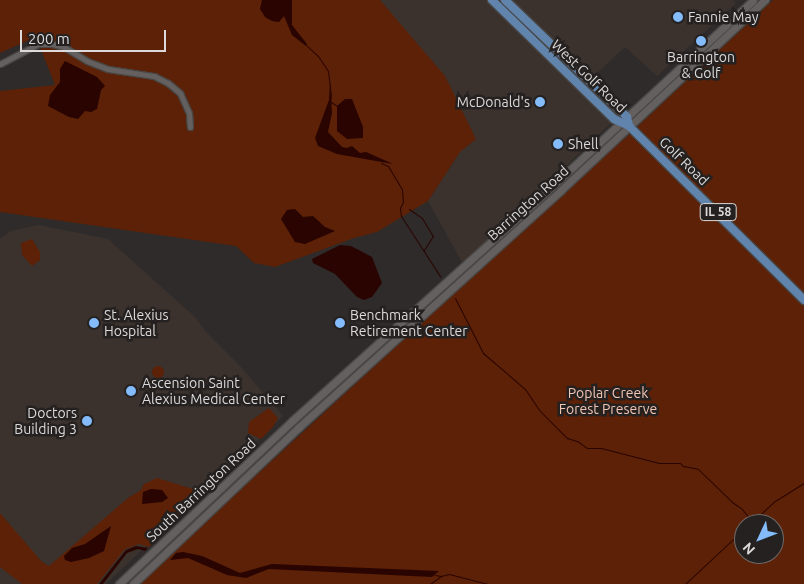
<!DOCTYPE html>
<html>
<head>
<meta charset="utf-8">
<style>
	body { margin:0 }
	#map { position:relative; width:804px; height:584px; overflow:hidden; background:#2e2b2a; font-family:Ubuntu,sans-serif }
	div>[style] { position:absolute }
	.built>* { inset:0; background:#3b322e }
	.green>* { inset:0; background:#5c2106 }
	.round { border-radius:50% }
	.water>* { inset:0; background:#290400 }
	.stream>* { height:1px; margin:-0.5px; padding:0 0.5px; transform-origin:0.5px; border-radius:0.5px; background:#290400 }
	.roads { filter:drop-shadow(1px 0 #494746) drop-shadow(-1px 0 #494746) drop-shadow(0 1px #494746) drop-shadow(0 -1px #494746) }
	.street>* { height:5px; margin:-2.5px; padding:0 2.5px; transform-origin:2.5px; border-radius:2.5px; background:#64605f }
	.secondary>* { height:7px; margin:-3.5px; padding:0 3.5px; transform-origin:3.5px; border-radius:3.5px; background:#64605f }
	.primary>* { height:8px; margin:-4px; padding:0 4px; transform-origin:4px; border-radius:4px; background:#6184ad }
	.dots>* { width:14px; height:14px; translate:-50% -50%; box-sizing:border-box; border:2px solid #242120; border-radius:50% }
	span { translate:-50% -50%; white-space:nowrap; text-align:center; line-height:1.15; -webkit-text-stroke:5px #242120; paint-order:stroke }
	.shield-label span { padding:1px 4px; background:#242120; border:1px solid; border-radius:4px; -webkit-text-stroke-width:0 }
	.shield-label { font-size:12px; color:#dcdada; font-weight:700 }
	.poi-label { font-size:14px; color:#dcdada }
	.left { translate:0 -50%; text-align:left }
	.right { translate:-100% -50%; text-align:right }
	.street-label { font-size:14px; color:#dcdada }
	.park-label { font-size:14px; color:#f2c5b3 }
	.north { position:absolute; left:734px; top:514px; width:50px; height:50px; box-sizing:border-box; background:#242120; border:1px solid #6e6b6a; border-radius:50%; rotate:227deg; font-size:14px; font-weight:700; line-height:20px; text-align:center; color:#dcdada }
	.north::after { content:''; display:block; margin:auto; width:18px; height:22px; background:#84bbfb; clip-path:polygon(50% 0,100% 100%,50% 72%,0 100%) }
	.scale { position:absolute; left:20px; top:30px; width:146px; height:22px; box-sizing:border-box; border:2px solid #dcdada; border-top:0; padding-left:6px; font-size:15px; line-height:18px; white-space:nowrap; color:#dcdada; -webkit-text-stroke:4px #242120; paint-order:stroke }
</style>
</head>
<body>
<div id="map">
	<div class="built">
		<div style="clip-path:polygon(380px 0,733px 0,736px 3px,657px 76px,625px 47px,594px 76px,579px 90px,611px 123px,463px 264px,428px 201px,460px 152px)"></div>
		<div style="clip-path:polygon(38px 225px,108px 239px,196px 318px,205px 331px,240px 366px,283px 416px,106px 584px,0 584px,0 239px,11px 231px)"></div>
	</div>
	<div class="green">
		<div style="clip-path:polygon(0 0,380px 0,445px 76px,476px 139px,460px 152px,428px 201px,377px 232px,354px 238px,275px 267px,254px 263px,236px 246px,0 212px,0 91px,55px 85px,36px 37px,0 53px)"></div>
		<div style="clip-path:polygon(evenodd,773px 0,804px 0,804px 584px,138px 584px,556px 199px,624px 139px,773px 0,744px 524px,774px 524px,774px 554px,744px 554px,744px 524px)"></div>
		<div style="clip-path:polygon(32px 239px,40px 252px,40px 260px,32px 266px,22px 255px,21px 243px)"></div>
		<div class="round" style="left:152px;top:366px;width:12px;height:12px"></div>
		<div style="clip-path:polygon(269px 408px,278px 418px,273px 427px,261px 439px,248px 433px,249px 422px)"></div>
		<div style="clip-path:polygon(157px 478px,199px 491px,199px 494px,185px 507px,175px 522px,149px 547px,139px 544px,125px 549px,97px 584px,22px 584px,0 567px,0 513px,42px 562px,49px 566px,128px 498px,141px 490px,144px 484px)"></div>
	</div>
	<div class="water">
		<div style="clip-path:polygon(262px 0,292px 0,292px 25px,307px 44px,306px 46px,292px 35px,284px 16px,279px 22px,272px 21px,265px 17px,260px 9px)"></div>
		<div style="clip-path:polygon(65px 61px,97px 77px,105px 86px,101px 90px,97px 109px,91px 112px,85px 111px,78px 119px,69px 117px,48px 106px,50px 95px,60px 82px,60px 69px)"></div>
		<div style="clip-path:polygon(330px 82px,332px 113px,328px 132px,342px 147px,347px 148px,352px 146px,360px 153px,366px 152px,393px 164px,337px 154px,318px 146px,315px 138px,329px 100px)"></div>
		<div style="clip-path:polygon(345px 99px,352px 99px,363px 127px,363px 138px,347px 139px,337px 131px,337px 106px)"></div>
		<div style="clip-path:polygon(295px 209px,303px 217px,313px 216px,325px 227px,335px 231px,305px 244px,295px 242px,281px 219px,287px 210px)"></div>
		<div style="clip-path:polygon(340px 245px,351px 246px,372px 257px,382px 283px,372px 297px,364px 300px,357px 297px,335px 274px,313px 263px,312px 259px)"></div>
		<div style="clip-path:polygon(151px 489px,162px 490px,168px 498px,162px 502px,142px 504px,143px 492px)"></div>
		<div style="clip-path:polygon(111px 526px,104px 551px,89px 558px,71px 562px,65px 560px,64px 556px,72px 548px,85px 544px)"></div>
		<div style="clip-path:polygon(136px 546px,148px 548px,145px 551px,138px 549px,127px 553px,103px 584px,99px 584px,126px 550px)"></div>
		<div style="clip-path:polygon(183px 552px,202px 556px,240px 573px,272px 564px,439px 571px,432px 577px,269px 569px,246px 578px,227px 575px,188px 558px,170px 560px,176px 553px)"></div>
	</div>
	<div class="stream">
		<div style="left:306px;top:45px;width:16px;rotate:43deg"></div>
		<div style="left:318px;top:56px;width:18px;rotate:56deg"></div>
		<div style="left:328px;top:71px;width:23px;rotate:83deg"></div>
		<div style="left:331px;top:94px;width:10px;rotate:96deg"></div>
		<div style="left:331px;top:102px;width:7px;rotate:34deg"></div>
		<div style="left:381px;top:163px;width:8px;rotate:23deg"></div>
		<div style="left:388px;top:166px;width:27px;rotate:59deg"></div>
		<div style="left:402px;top:189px;width:13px;rotate:86deg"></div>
		<div style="left:403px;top:202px;width:7px;rotate:117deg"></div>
		<div style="left:400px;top:208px;width:8px;rotate:83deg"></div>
		<div style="left:401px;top:216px;width:72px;rotate:57deg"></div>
		<div style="left:409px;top:209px;width:16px;rotate:35deg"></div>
		<div style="left:422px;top:218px;width:21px;rotate:59deg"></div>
		<div style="left:433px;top:236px;width:17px;rotate:123deg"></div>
		<div style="left:455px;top:298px;width:62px;rotate:63deg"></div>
		<div style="left:483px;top:353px;width:55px;rotate:40.6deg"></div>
		<div style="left:525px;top:389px;width:25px;rotate:56deg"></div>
		<div style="left:539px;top:410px;width:40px;rotate:45deg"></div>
		<div style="left:567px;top:438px;width:10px;rotate:17deg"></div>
		<div style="left:577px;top:441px;width:12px;rotate:35deg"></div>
		<div style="left:587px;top:448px;width:14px"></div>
		<div style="left:601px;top:448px;width:60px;rotate:14.5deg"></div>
		<div style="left:659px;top:463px;width:21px"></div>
		<div style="left:680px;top:463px;width:4px;rotate:45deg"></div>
		<div style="left:683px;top:466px;width:15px;rotate:11deg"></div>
		<div style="left:698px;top:469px;width:47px;rotate:44.1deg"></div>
		<div style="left:732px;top:502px;width:12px;rotate:35deg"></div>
		<div style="left:742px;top:509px;width:13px;rotate:51deg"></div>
		<div style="left:750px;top:519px;width:7px;rotate:-45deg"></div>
		<div style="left:755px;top:514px;width:5px;rotate:11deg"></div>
		<div style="left:750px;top:524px;width:34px;rotate:-43deg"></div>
		<div style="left:775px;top:501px;width:34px;rotate:-32deg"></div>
		<div style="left:435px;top:575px;width:6px;rotate:9deg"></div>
		<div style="left:430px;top:584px;width:14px;rotate:-36deg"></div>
		<div style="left:441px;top:576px;width:8px;rotate:-14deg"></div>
		<div style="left:449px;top:574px;width:40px;rotate:14.4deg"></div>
		<div style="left:685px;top:584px;width:81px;rotate:-43deg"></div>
	</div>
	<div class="roads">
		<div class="street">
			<div style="left:0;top:64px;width:43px;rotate:-27.8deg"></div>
			<div style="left:38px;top:44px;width:14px"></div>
			<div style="left:52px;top:44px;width:12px;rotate:14deg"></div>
			<div style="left:64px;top:47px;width:27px;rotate:31deg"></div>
			<div style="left:87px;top:61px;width:22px;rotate:21deg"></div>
			<div style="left:108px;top:69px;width:47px;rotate:8.7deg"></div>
			<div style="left:154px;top:76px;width:16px;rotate:27deg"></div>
			<div style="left:168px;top:83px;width:16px;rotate:40deg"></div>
			<div style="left:180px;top:93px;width:22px;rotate:66deg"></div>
			<div style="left:189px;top:113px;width:14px;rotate:86deg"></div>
		</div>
		<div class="secondary">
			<div style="left:119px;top:584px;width:239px;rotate:-43.3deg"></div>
			<div style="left:293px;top:420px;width:321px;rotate:-42deg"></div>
			<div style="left:532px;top:205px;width:301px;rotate:-42.8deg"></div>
			<div style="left:133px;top:584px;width:228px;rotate:-43.4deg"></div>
			<div style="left:299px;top:427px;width:353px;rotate:-42.1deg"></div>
			<div style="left:561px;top:190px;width:279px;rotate:-43deg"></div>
		</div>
		<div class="primary">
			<div style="left:492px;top:0;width:170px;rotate:44.3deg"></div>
			<div style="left:614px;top:119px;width:17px;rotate:25deg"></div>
			<div style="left:505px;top:0;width:169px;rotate:43.8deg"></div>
			<div style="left:627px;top:117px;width:9px;rotate:77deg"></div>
			<div style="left:629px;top:126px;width:247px;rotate:44.8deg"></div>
		</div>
	</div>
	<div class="dots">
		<div style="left:678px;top:17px;background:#84bbfb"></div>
		<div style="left:701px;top:41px;background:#84bbfb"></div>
		<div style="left:540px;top:102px;background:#84bbfb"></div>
		<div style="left:558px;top:144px;background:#84bbfb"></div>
		<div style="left:94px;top:323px;background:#84bbfb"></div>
		<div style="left:340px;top:323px;background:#84bbfb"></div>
		<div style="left:131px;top:391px;background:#84bbfb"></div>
		<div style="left:87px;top:421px;background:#84bbfb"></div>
	</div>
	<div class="shield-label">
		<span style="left:718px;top:212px">IL 58</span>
	</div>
	<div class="poi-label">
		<span class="left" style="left:688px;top:17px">Fannie May</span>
		<span style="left:701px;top:65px">Barrington<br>&amp; Golf</span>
		<span class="right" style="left:530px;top:102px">McDonald's</span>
		<span class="left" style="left:568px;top:144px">Shell</span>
		<span class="left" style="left:104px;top:323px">St. Alexius<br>Hospital</span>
		<span class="left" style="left:350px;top:323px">Benchmark<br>Retirement Center</span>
		<span class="left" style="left:142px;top:391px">Ascension Saint<br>Alexius Medical Center</span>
		<span class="right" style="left:77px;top:421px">Doctors<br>Building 3</span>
	</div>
	<div class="street-label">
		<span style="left:589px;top:76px;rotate:44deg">West Golf Road</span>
		<span style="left:684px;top:161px;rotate:44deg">Golf Road</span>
		<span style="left:528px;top:203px;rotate:-42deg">Barrington Road</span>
		<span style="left:201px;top:490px;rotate:-43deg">South Barrington Road</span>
	</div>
	<div class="park-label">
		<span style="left:608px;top:401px">Poplar Creek<br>Forest Preserve</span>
	</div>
	<div class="north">N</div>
	<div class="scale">200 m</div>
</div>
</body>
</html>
